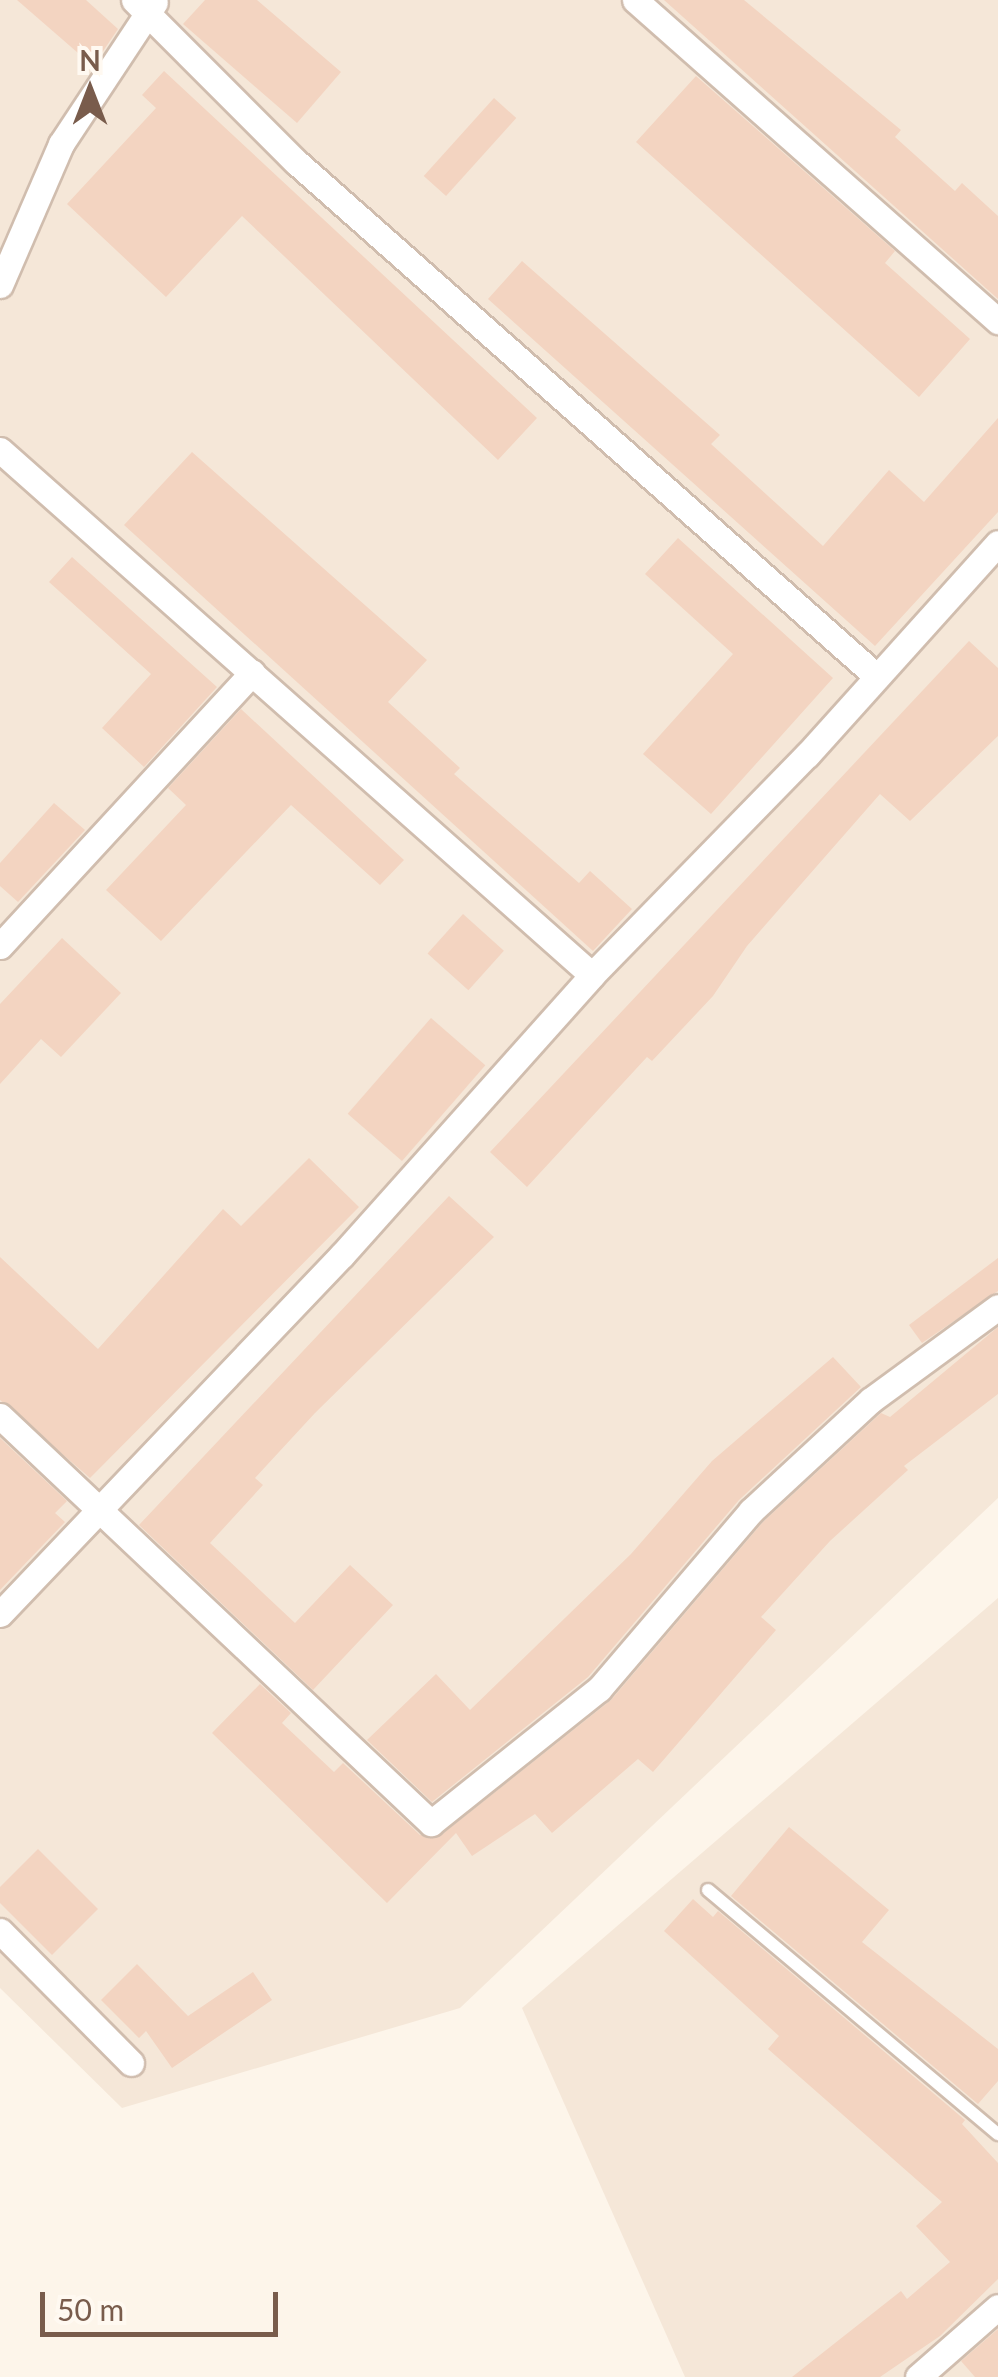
<!DOCTYPE html>
<html>
<head>
<meta charset="utf-8">
<style>
	body { margin:0 }
	#map { position:relative; width:998px; height:2377px; overflow:hidden; background:#fdf5ea; font-family:Lato,sans-serif }
	div>[style] { position:absolute }
	.residential>* { inset:0; background:#f5e7d8 }
	.building>* { inset:0; background:#f3d4c1; transform-origin:0 0 }
	.roads { filter:drop-shadow(2px 0 #d0bdae) drop-shadow(-2px 0 #d0bdae) drop-shadow(0 2px #d0bdae) drop-shadow(0 -2px #d0bdae) }
	.lane>* { height:12px; margin:-6px; padding:0 6px; transform-origin:6px; border-radius:6px; background:#fff }
	.street>* { height:25px; margin:-12.5px; padding:0 12.5px; transform-origin:12.5px; border-radius:12.5px; background:#fff }
	span { translate:-50% -50%; white-space:nowrap; text-align:center; line-height:1.15; -webkit-text-stroke:8px #fff9f1; paint-order:stroke }
	.north { position:absolute; left:40px; top:40px; width:100px; height:100px; -webkit-text-stroke:8px #fff9f1; paint-order:stroke; rotate:0deg; font-size:28px; font-weight:700; line-height:40px; text-align:center; color:#795c4c }
	.north::after { content:''; display:block; margin:auto; width:35px; height:45px; background:#795c4c; clip-path:polygon(50% 0,100% 100%,50% 72%,0 100%) }
	.scale { position:absolute; left:40px; top:2292px; width:238px; height:45px; box-sizing:border-box; border:5px solid #795c4c; border-top:0; padding-left:12px; font-size:30px; line-height:35px; white-space:nowrap; color:#795c4c; -webkit-text-stroke:8px #fff9f1; paint-order:stroke }
</style>
</head>
<body>
<div id="map">
	<div class="residential">
		<div style="clip-path:polygon(0 0,998px 0,998px 1498px,460px 2008px,122px 2108px,0 1988px)"></div>
		<div style="clip-path:polygon(998px 1598px,998px 2377px,685px 2377px,522px 2008px)"></div>
	</div>
	<div class="building">
		<div style="clip-path:polygon(17px 0,86px 0,118px 29px,93px 66px)"></div>
		<div style="clip-path:polygon(205px 0,257px 0,341px 72px,297px 123px,183px 24px)"></div>
		<div style="clip-path:polygon(664px 0,744px 0,901px 130px,895px 137px,955px 191px,962px 183px,998px 216px,998px 299px)"></div>
		<div style="clip-path:polygon(164px 71px,537px 418px,498px 460px,242px 216px,166px 297px,67px 204px,156px 108px,142px 95px)"></div>
		<div style="clip-path:polygon(696px 76px,895px 251px,885px 263px,970px 339px,919px 397px,636px 142px)"></div>
		<div style="left:494px;top:98px;width:30px;height:105px;rotate:42deg"></div>
		<div style="clip-path:polygon(522px 261px,720px 435px,711px 444px,823px 546px,889px 470px,924px 502px,998px 418px,998px 512px,875px 646px,488px 299px)"></div>
		<div style="clip-path:polygon(192px 452px,427px 660px,388px 702px,460px 768px,454px 774px,579px 883px,590px 871px,632px 909px,593px 951px,124px 525px)"></div>
		<div style="clip-path:polygon(678px 538px,833px 678px,711px 814px,643px 754px,733px 654px,645px 574px)"></div>
		<div style="clip-path:polygon(72px 557px,217px 687px,144px 767px,102px 728px,151px 674px,49px 582px)"></div>
		<div style="clip-path:polygon(969px 641px,998px 668px,998px 736px,910px 821px,880px 794px,747px 946px,713px 996px,652px 1061px,647px 1057px,527px 1187px,490px 1152px)"></div>
		<div style="clip-path:polygon(241px 709px,404px 860px,380px 885px,291px 805px,161px 941px,106px 890px,186px 805px,168px 788px)"></div>
		<div style="clip-path:polygon(54px 803px,85px 830px,18px 902px,0 886px,0 863px)"></div>
		<div style="left:463px;top:914px;width:55px;height:53px;rotate:42deg"></div>
		<div style="clip-path:polygon(62px 938px,121px 993px,61px 1057px,41px 1039px,0 1084px,0 1004px)"></div>
		<div style="left:431px;top:1018px;width:72px;height:127px;rotate:41deg"></div>
		<div style="clip-path:polygon(309px 1158px,359px 1207px,90px 1478px,0 1400px,0 1257px,98px 1349px,223px 1209px,241px 1226px)"></div>
		<div style="clip-path:polygon(449px 1196px,494px 1237px,315px 1413px,255px 1478px,263px 1485px,210px 1543px,295px 1623px,350px 1565px,393px 1605px,313px 1690px,139px 1525px)"></div>
		<div style="clip-path:polygon(998px 1258px,998px 1291px,922px 1343px,909px 1325px)"></div>
		<div style="clip-path:polygon(998px 1327px,998px 1394px,904px 1466px,908px 1470px,830px 1541px,761px 1617px,776px 1630px,653px 1772px,638px 1759px,552px 1833px,535px 1814px,472px 1856px,456px 1833px,387px 1903px,212px 1733px,260px 1684px,291px 1713px,282px 1723px,334px 1772px,343px 1763px,420px 1835px,440px 1836px,611px 1700px,763px 1522px,881px 1413px,890px 1417px)"></div>
		<div style="clip-path:polygon(833px 1357px,861px 1387px,739px 1500px,588px 1677px,432px 1802px,367px 1740px,436px 1674px,470px 1710px,631px 1554px,712px 1461px)"></div>
		<div style="clip-path:polygon(0 1438px,67px 1501px,55px 1513px,65px 1522px,0 1590px)"></div>
		<div style="clip-path:polygon(789px 1827px,889px 1910px,862px 1942px,998px 2049px,998px 2081px,978px 2104px,731px 1896px)"></div>
		<div style="clip-path:polygon(38px 1849px,98px 1909px,52px 1955px,0 1903px,0 1887px)"></div>
		<div style="clip-path:polygon(693px 1899px,713px 1917px,718px 1911px,965px 2120px,962px 2124px,998px 2163px,998px 2279px,940px 2336px,880px 2377px,792px 2377px,901px 2291px,907px 2299px,950px 2262px,916px 2226px,942px 2202px,768px 2049px,779px 2036px,664px 1931px)"></div>
		<div style="clip-path:polygon(137px 1964px,188px 2016px,253px 1972px,272px 2000px,172px 2068px,146px 2031px,139px 2038px,101px 2000px)"></div>
		<div style="clip-path:polygon(998px 2329px,998px 2377px,975px 2377px,961px 2361px)"></div>
	</div>
	<div class="roads">
		<div class="lane">
			<div style="left:708px;top:1890px;width:379px;rotate:40.1deg"></div>
		</div>
		<div class="street">
			<div style="left:134px;top:0;width:228px;rotate:45deg"></div>
			<div style="left:295px;top:161px;width:774px;rotate:41.54deg"></div>
			<div style="left:635px;top:0;width:485px;rotate:41.5deg"></div>
			<div style="left:0;top:285px;width:154px;rotate:-66.6deg"></div>
			<div style="left:61px;top:144px;width:170px;rotate:-56.5deg"></div>
			<div style="left:0;top:450px;width:791px;rotate:41.57deg"></div>
			<div style="left:0;top:946px;width:372px;rotate:-47.3deg"></div>
			<div style="left:0;top:1416px;width:593px;rotate:43.36deg"></div>
			<div style="left:431px;top:1823px;width:215px;rotate:-38.6deg"></div>
			<div style="left:599px;top:1689px;width:234px;rotate:-49.5deg"></div>
			<div style="left:751px;top:1511px;width:163px;rotate:-42.8deg"></div>
			<div style="left:871px;top:1400px;width:157px;rotate:-36.2deg"></div>
			<div style="left:0;top:1614px;width:496px;rotate:-46.4deg"></div>
			<div style="left:342px;top:1255px;width:375px;rotate:-48.2deg"></div>
			<div style="left:592px;top:975px;width:308px;rotate:-45.7deg"></div>
			<div style="left:807px;top:755px;width:285px;rotate:-48deg"></div>
			<div style="left:0;top:1931px;width:186px;rotate:45.2deg"></div>
			<div style="left:918px;top:2377px;width:106px;rotate:-41.2deg"></div>
		</div>
	</div>
	<div class="north">N</div>
	<div class="scale">50 m</div>
</div>
</body>
</html>
